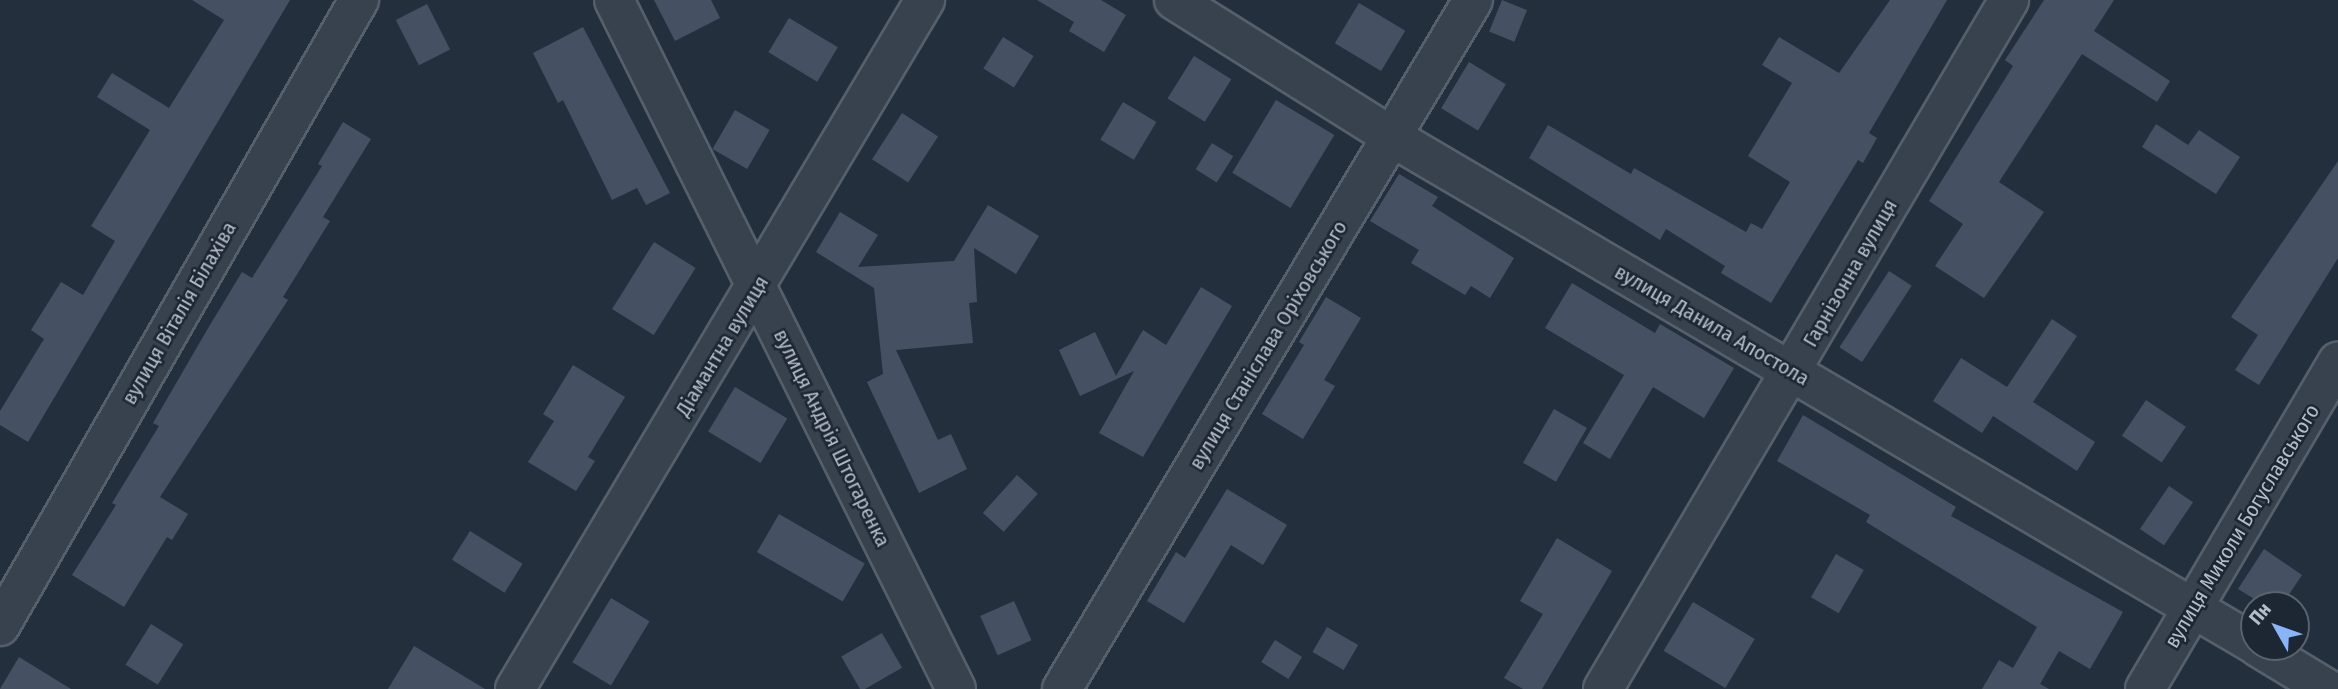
<!DOCTYPE html>
<html>
<head>
<meta charset="utf-8">
<style>
	body { margin:0 }
	#map { position:relative; width:2338px; height:689px; overflow:hidden; background:#242f3e; font-family:"Fira Sans Condensed",sans-serif }
	div>[style] { position:absolute }
	.building>* { inset:0; background:#455162; transform-origin:0 0 }
	.roads { filter:drop-shadow(2px 0 #565f6c) drop-shadow(-2px 0 #565f6c) drop-shadow(0 2px #565f6c) drop-shadow(0 -2px #565f6c) }
	.minor>* { height:38px; margin:-19px; padding:0 19px; transform-origin:19px; border-radius:19px; background:#38414e }
	span { translate:-50% -50%; white-space:nowrap; text-align:center; line-height:1.15; -webkit-text-stroke:5px #1d2633; paint-order:stroke }
	.street-label { font-size:21px; color:#b4bcc9 }
	.north { position:absolute; left:2240px; top:591px; width:70px; height:70px; box-sizing:border-box; background:#1d2633; border:2px solid #59626f; border-radius:50%; rotate:310deg; font-size:19px; font-weight:700; line-height:28px; text-align:center; color:#b4bcc9 }
	.north::after { content:''; display:block; margin:auto; width:24px; height:32px; background:#8ab4f8; clip-path:polygon(50% 0,100% 100%,50% 72%,0 100%) }
</style>
</head>
<body>
<div id="map">
	<div class="building">
		<div style="clip-path:polygon(192px 0,290px 0,28px 442px,0 425px,0 411px,44px 339px,31px 330px,61px 282px,83px 295px,115px 241px,91px 226px,150px 130px,97px 97px,112px 73px,169px 108px,224px 20px)"></div>
		<div style="clip-path:polygon(654px 0,711px 0,720px 18px,675px 41px)"></div>
		<div style="clip-path:polygon(1037px 0,1101px 0,1126px 15px,1104px 52px,1069px 31px,1074px 22px)"></div>
		<div style="left:1502px;top:0;width:27px;height:34px;rotate:22deg"></div>
		<div style="clip-path:polygon(1890px 0,1947px 0,1869px 133px,1877px 138px,1863px 163px,1858px 160px,1771px 303px,1721px 273px,1725px 266px,1666px 229px,1660px 240px,1529px 158px,1548px 125px,1631px 174px,1634px 168px,1746px 232px,1751px 223px,1762px 229px,1790px 182px,1748px 156px,1792px 83px,1762px 65px,1779px 37px,1839px 73px)"></div>
		<div style="clip-path:polygon(2044px 0,2114px 0,2094px 31px,2170px 81px,2157px 102px,2082px 54px,1999px 182px,2044px 212px,1984px 298px,1935px 266px,1963px 224px,1929px 201px,2013px 66px,2005px 60px)"></div>
		<div style="left:1359px;top:3px;width:54px;height:47px;rotate:31deg"></div>
		<div style="left:427px;top:4px;width:51px;height:35px;rotate:63deg"></div>
		<div style="left:789px;top:18px;width:57px;height:40px;rotate:31deg"></div>
		<div style="clip-path:polygon(583px 27px,670px 193px,646px 205px,637px 188px,612px 200px,563px 100px,558px 103px,533px 53px)"></div>
		<div style="left:1003px;top:37px;width:36px;height:37px;rotate:32deg"></div>
		<div style="left:1194px;top:56px;width:44px;height:50px;rotate:32deg"></div>
		<div style="left:1469px;top:62px;width:43px;height:54px;rotate:31deg"></div>
		<div style="left:1276px;top:100px;width:68px;height:85px;rotate:31deg"></div>
		<div style="left:1123px;top:102px;width:39px;height:44px;rotate:31deg"></div>
		<div style="left:735px;top:110px;width:40px;height:45px;rotate:30deg"></div>
		<div style="left:902px;top:113px;width:43px;height:55px;rotate:33deg"></div>
		<div style="clip-path:polygon(343px 122px,371px 139px,323px 217px,330px 221px,283px 297px,288px 300px,160px 497px,188px 514px,172px 540px,167px 537px,124px 607px,72px 575px,116px 505px,112px 503px,159px 426px,153px 423px,207px 330px,242px 272px,252px 278px,322px 166px,318px 164px)"></div>
		<div style="clip-path:polygon(2156px 124px,2188px 145px,2199px 130px,2240px 157px,2216px 194px,2142px 147px)"></div>
		<div style="left:1212px;top:143px;width:25px;height:31px;rotate:32deg"></div>
		<div style="clip-path:polygon(2338px 161px,2338px 258px,2259px 385px,2235px 370px,2258px 335px,2231px 317px)"></div>
		<div style="clip-path:polygon(1399px 174px,1438px 197px,1432px 206px,1514px 258px,1490px 298px,1471px 286px,1465px 295px,1411px 263px,1419px 250px,1370px 221px)"></div>
		<div style="clip-path:polygon(988px 205px,1039px 236px,1016px 274px,974px 248px,977px 302px,969px 303px,973px 343px,896px 350px,938px 440px,951px 434px,967px 469px,919px 493px,867px 382px,883px 374px,874px 288px,816px 252px,840px 212px,878px 235px,858px 267px,954px 261px)"></div>
		<div style="left:654px;top:242px;width:49px;height:79px;rotate:32deg"></div>
		<div style="left:1889px;top:271px;width:27px;height:91px;rotate:33deg"></div>
		<div style="clip-path:polygon(1572px 283px,1655px 333px,1660px 324px,1734px 368px,1704px 418px,1653px 387px,1610px 459px,1583px 443px,1624px 375px,1545px 328px)"></div>
		<div style="clip-path:polygon(1201px 287px,1232px 306px,1143px 457px,1099px 433px,1134px 371px,1080px 396px,1059px 350px,1095px 332px,1116px 376px,1143px 330px,1166px 345px)"></div>
		<div style="clip-path:polygon(1326px 297px,1361px 318px,1324px 380px,1335px 386px,1303px 439px,1262px 414px,1304px 345px,1299px 342px)"></div>
		<div style="clip-path:polygon(2052px 319px,2077px 336px,2033px 402px,2095px 442px,2077px 471px,1993px 416px,1982px 433px,1933px 401px,1961px 358px,2007px 387px)"></div>
		<div style="clip-path:polygon(573px 365px,625px 397px,588px 457px,595px 461px,576px 491px,528px 462px,554px 421px,543px 414px)"></div>
		<div style="left:735px;top:387px;width:61px;height:52px;rotate:31deg"></div>
		<div style="left:2146px;top:400px;width:48px;height:43px;rotate:34deg"></div>
		<div style="left:1554px;top:409px;width:38px;height:62px;rotate:30deg"></div>
		<div style="clip-path:polygon(1803px 415px,1956px 507px,1951px 516px,2123px 612px,2090px 669px,2059px 651px,2040px 684px,2049px 689px,1982px 689px,1999px 660px,2013px 668px,2037px 627px,1866px 522px,1870px 515px,1777px 461px)"></div>
		<div style="left:1017px;top:475px;width:28px;height:51px;rotate:42deg"></div>
		<div style="left:2169px;top:486px;width:29px;height:52px;rotate:34deg"></div>
		<div style="clip-path:polygon(1227px 489px,1287px 525px,1263px 565px,1231px 545px,1184px 623px,1147px 601px,1176px 552px,1185px 558px)"></div>
		<div style="left:779px;top:514px;width:99px;height:44px;rotate:30deg"></div>
		<div style="left:470px;top:531px;width:62px;height:34px;rotate:32deg"></div>
		<div style="clip-path:polygon(1557px 538px,1612px 571px,1542px 689px,1523px 689px,1504px 678px,1543px 614px,1520px 601px)"></div>
		<div style="clip-path:polygon(2264px 549px,2302px 575px,2282px 605px,2264px 605px,2238px 589px)"></div>
		<div style="left:1836px;top:554px;width:32px;height:50px;rotate:30deg"></div>
		<div style="left:611px;top:598px;width:45px;height:75px;rotate:31deg"></div>
		<div style="left:1014px;top:601px;width:43px;height:37px;rotate:66deg"></div>
		<div style="left:1693px;top:602px;width:72px;height:57px;rotate:31deg"></div>
		<div style="left:151px;top:624px;width:38px;height:48px;rotate:32deg"></div>
		<div style="left:1327px;top:627px;width:36px;height:29px;rotate:30deg"></div>
		<div style="left:882px;top:633px;width:40px;height:47px;rotate:60deg"></div>
		<div style="left:1275px;top:640px;width:32px;height:26px;rotate:32deg"></div>
		<div style="clip-path:polygon(414px 646px,485px 689px,388px 689px)"></div>
		<div style="clip-path:polygon(19px 657px,71px 689px,0 689px)"></div>
	</div>
	<div class="roads">
		<div class="minor">
			<div style="left:614px;top:0;width:769px;rotate:63.6deg"></div>
			<div style="left:1174px;top:0;width:257px;rotate:32.1deg"></div>
			<div style="left:1392px;top:137px;width:1000px;rotate:30.46deg"></div>
			<div style="left:0;top:626px;width:722px;rotate:-60.17deg"></div>
			<div style="left:2258px;top:647px;width:81px;rotate:31.3deg"></div>
			<div style="left:515px;top:689px;width:802px;rotate:-59.24deg"></div>
			<div style="left:1062px;top:689px;width:802px;rotate:-59.18deg"></div>
			<div style="left:1603px;top:689px;width:800px;rotate:-59.49deg"></div>
			<div style="left:2145px;top:689px;width:380px;rotate:-59.5deg"></div>
		</div>
	</div>
	<div class="street-label">
		<span style="left:1850px;top:273px;rotate:-60deg">Гарнізонна вулиця</span>
		<span style="left:179px;top:313px;rotate:-60deg">вулиця Віталія Білахіва</span>
		<span style="left:1712px;top:325px;rotate:30deg">вулиця Данила Апостола</span>
		<span style="left:1268px;top:345px;rotate:-59deg">вулиця Станіслава Оріховського</span>
		<span style="left:722px;top:346px;rotate:-59deg">Діамантна вулиця</span>
		<span style="left:832px;top:438px;rotate:64deg">вулиця Андрія Штогаренка</span>
		<span style="left:2242px;top:526px;rotate:-59deg">вулиця Миколи Богуславського</span>
	</div>
	<div class="north">Пн</div>
</div>
</body>
</html>
